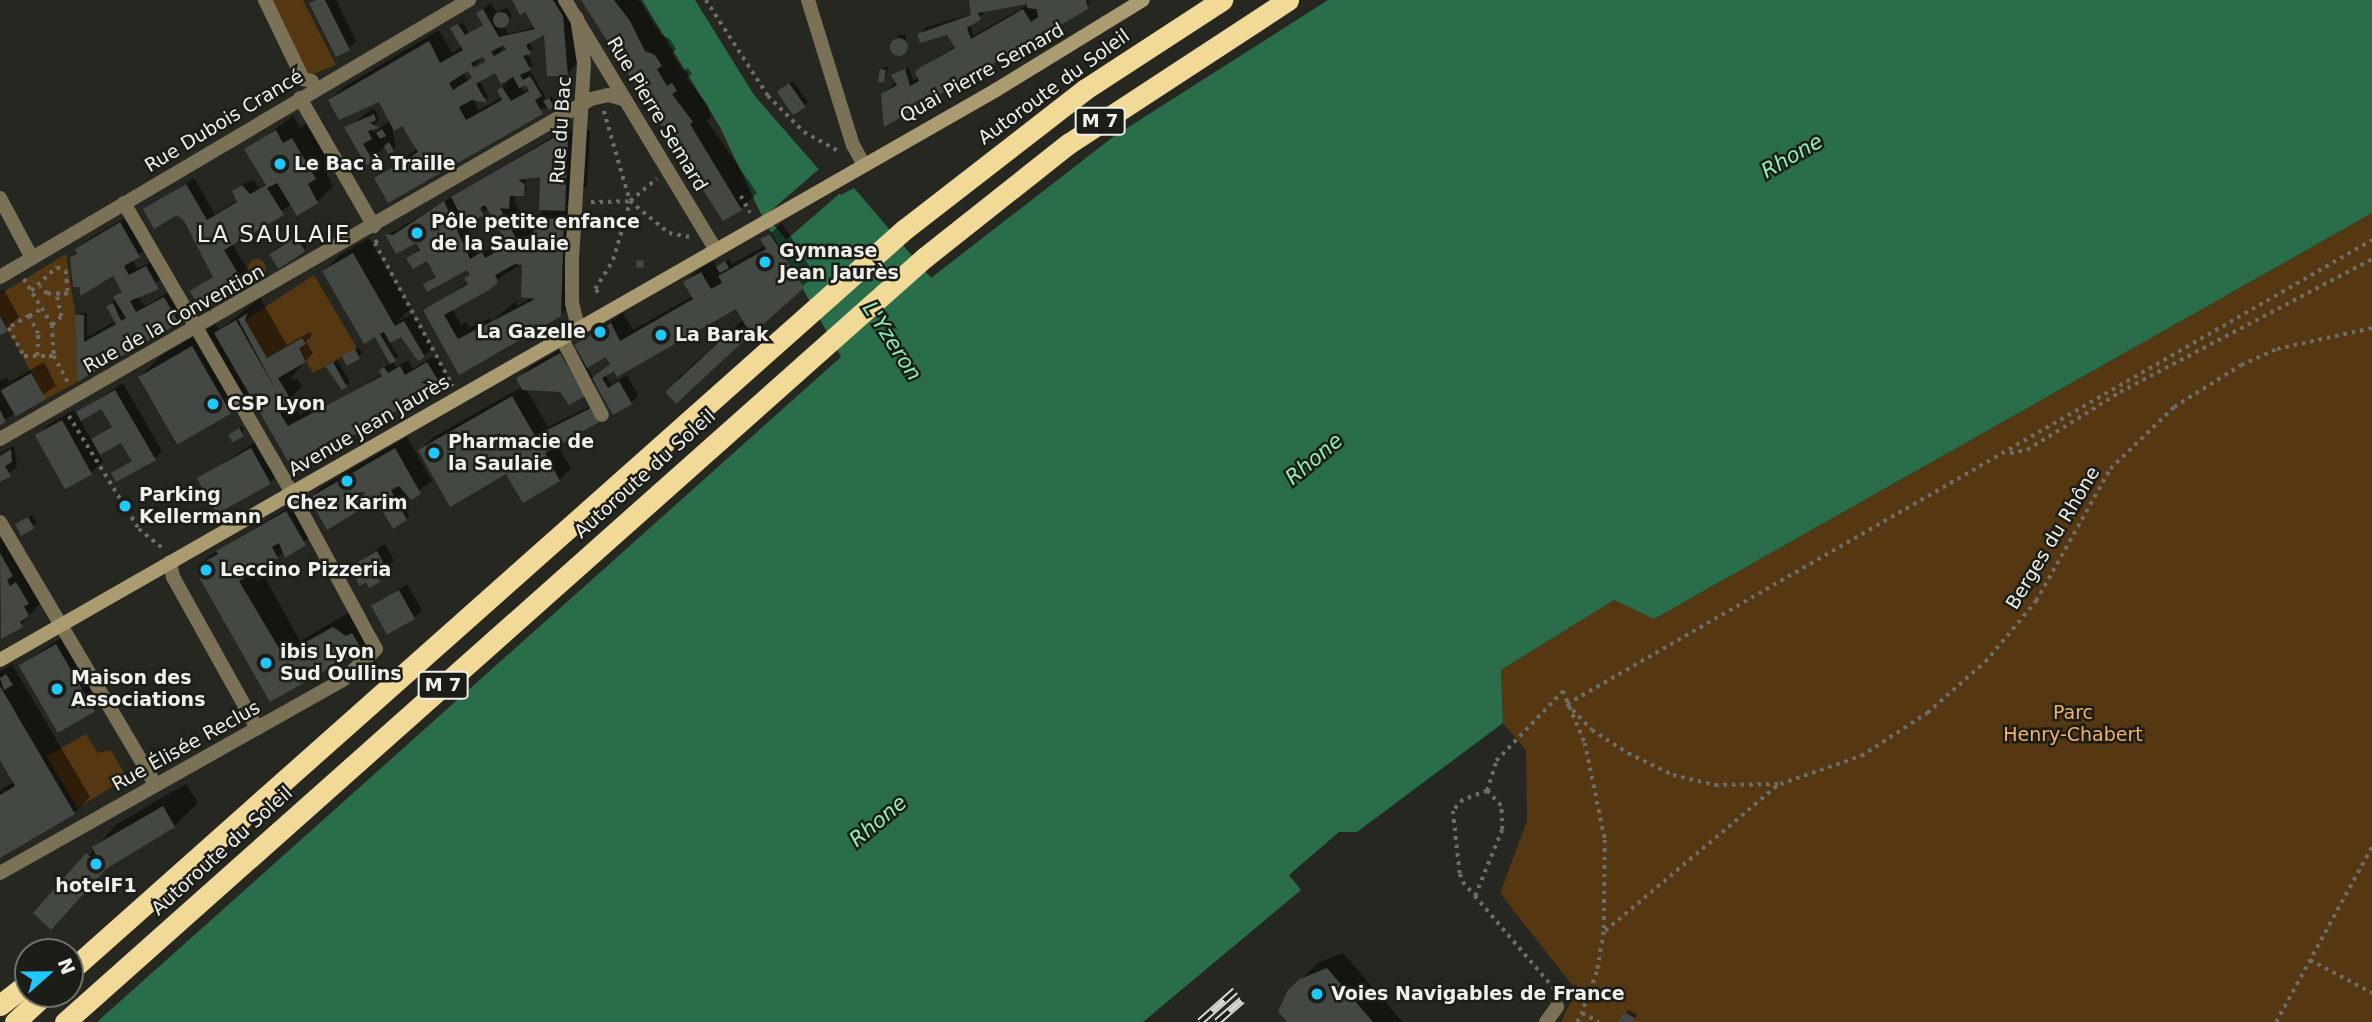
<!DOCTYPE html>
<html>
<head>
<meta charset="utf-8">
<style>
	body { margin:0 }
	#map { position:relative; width:2372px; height:1022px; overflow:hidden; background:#262721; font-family:"DejaVu Sans",sans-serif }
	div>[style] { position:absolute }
	.green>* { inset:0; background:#553711 }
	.round { border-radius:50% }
	.water>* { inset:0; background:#2a6d4b }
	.pier>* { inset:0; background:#262721; transform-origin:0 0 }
	.shadow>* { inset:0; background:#0007 }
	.building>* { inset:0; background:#444843; transform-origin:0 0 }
	.path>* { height:3.5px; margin-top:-1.75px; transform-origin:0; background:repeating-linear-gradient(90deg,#6d6e69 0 3.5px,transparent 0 8.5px) }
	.street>* { height:14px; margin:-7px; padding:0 7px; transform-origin:7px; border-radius:7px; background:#7a7157 }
	.secondary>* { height:14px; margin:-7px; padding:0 7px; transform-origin:7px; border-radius:7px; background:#aa9b71 }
	.highway>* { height:21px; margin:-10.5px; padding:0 10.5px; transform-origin:10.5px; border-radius:10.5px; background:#f1da97 }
	.rail>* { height:8px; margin-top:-4px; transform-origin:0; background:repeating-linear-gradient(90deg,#1c1d17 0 16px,#d7d8d3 0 32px); box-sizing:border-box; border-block:2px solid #d7d8d3 }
	.dots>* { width:19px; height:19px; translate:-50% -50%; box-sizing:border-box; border:4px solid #1c1d17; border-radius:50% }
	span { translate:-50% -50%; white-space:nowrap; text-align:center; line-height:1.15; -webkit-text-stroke:5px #1c1d17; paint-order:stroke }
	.shield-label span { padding:2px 5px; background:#1c1d17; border:2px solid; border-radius:5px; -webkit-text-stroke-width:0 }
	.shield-label { font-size:18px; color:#eff0ec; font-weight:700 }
	.street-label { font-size:19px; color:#eff0ec }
	.poi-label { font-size:19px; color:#eff0ec; font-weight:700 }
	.left { translate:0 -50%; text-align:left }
	.right { translate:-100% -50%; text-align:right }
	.park-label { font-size:19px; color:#f3b168 }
	.water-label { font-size:21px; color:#8feeb9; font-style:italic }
	.quarter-label { font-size:23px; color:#eff0ec; letter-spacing:2px }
	.north { position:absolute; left:14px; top:938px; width:70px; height:70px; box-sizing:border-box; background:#1c1d17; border:2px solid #70716c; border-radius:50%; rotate:69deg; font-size:19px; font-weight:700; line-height:28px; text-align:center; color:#eff0ec }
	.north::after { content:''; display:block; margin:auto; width:24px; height:32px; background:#20c9fd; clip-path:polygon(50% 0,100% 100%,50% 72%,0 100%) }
</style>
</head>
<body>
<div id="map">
	<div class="green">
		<div style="clip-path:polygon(272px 0,303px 0,336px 65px,308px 76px)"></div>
		<div style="clip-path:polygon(2372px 213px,2372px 1022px,1561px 1022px,1576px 990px,1500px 893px,1527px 821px,1526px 750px,1503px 723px,1501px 670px,1614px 600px,1654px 619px)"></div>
		<div style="clip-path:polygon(66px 254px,75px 312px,77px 382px,46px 399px,0 316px,0 294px)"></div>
		<div class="round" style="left:248px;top:259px;width:18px;height:18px"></div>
		<div style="clip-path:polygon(314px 275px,357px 348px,313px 373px,299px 348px,306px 344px,302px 338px,267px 358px,245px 320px)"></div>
		<div style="clip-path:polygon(86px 734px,98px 753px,111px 750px,127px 778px,77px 808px,47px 756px)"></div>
	</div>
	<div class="water">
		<div style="clip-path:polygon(642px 0,695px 0,754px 95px,841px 195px,854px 188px,931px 278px,1113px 137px,1328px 0,2372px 0,2372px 213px,1654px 619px,1614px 600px,1501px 670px,1503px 723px,1357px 832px,1339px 832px,1289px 875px,1301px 890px,1143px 1022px,97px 1022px,841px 357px,762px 216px,720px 127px)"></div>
	</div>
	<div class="pier">
		<div style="left:819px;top:169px;width:32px;height:71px;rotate:49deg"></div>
	</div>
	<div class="shadow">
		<div style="clip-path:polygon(315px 0,336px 0,356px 41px,349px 49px,311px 4px)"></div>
		<div style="clip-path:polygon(evenodd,514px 0,572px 0,583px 58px,567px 74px,545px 31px,529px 42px,533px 49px,527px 53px,533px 65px,529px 69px,547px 100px,552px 96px,556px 103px,376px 178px,418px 148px,401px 125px,392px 130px,396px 146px,393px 150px,386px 146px,367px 162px,346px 128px,374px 108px,380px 119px,371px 128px,374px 133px,389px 121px,380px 100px,330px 100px,342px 88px,439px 30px,452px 53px,463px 46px,453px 28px,462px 22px,469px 33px,484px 24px,478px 13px,491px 3px,497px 13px,507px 7px,512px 16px,503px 25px,508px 34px,536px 27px,514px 0,504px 42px,506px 47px,502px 50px,499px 45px,504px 42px,514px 0,484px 55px,489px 60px,472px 70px,471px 69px,484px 55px,514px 0,469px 69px,474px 77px,468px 81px,464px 72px,469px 69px,514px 0,495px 71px,513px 76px,499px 91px,502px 97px,479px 110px,472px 98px,489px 98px,479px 80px,495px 71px,514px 0,526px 82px,530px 88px,524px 92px,520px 86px,526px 82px)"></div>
		<div style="clip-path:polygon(583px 0,639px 0,661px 35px,670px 39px,676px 49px,672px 53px,683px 71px,688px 68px,692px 74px,687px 78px,708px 106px,711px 117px,707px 121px,757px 193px,741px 209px)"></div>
		<div style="clip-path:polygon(evenodd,971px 0,1089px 0,1090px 4px,886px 124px,883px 94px,897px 81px,894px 75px,909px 67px,914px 82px,925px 65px,956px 46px,948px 33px,919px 35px,927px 27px,972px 14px,971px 0,1033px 2px,973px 36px,970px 24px,983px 14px,982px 11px,1033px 2px,971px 0,1034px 7px,1039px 7px,1040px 17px,1034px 7px)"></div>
		<div style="clip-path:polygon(898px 35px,906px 35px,905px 54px,894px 54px)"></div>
		<div style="clip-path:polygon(885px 67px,888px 67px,885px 80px,881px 70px)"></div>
		<div style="clip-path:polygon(793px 81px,808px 102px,805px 106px,783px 89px)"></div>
		<div style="clip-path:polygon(293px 116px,300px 128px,308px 123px,331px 162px,324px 169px,333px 186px,317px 202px,292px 204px,232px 243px,251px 276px,243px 284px,192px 292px,214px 276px,185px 220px,177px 213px,145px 210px,194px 178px,215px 214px,238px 200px,234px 192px,242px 184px,254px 180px,258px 188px,267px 183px,247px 150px)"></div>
		<div style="clip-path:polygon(evenodd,590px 130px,587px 186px,565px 208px,576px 208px,572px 302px,560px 315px,460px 372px,425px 311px,468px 282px,471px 274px,467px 267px,425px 284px,437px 275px,428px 259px,409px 258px,420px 247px,416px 241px,388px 235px,562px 131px,590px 130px,540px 172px,546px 208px,535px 219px,535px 227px,528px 227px,514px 201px,516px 194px,527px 191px,525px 177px,540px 172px,590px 130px,489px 207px,509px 243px,478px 253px,462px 216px,471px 211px,483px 213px,489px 207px,590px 130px,523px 236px,541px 236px,541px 240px,523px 240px,523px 236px,590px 130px,524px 262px,533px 297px,517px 306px,516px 301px,492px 321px,490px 318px,470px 328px,466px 322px,461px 325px,452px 309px,524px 262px)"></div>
		<div style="clip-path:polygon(128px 216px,147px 248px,132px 260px,137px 269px,154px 260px,164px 277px,137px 295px,145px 306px,172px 290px,185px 314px,78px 379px,76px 316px,87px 312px,87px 337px,116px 321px,108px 307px,123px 290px,114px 274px,72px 258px,84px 242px)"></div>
		<div style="clip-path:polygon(evenodd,782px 223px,815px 275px,675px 400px,677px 379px,744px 319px,736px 305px,605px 374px,611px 384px,627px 375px,638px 395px,631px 403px,597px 382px,584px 395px,526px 389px,548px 427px,599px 402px,557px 444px,571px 468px,559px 480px,524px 501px,507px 472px,420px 450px,432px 438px,522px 387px,518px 379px,530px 367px,573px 342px,575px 346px,623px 313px,633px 330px,693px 296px,686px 282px,698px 270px,713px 261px,717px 268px,729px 259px,732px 264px,766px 245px,763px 240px,782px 223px,606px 355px,612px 364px,594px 379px,586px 366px,606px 355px)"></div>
		<div style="clip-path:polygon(300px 235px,307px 247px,304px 250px,274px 250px)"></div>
		<div style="clip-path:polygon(evenodd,369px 238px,410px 309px,397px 322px,412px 314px,432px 348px,424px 356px,402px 334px,389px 341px,398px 356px,392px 361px,396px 367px,408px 360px,413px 369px,435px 355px,447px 376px,440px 384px,294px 468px,251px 393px,230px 413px,140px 377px,163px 354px,216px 324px,219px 330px,260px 298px,287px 345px,310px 332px,312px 335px,306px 341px,313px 353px,290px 379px,297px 379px,302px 387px,290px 398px,300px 415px,313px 408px,316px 413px,383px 374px,381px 371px,391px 362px,376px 335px,324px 271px,340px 255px,369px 238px,282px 389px,282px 393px,270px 396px,282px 389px)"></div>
		<div style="clip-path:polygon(4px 290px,19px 317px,0 334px,0 292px)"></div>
		<div style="clip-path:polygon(359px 347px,362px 354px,348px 364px,347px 353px)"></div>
		<div style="clip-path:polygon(337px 360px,350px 382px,342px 388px,327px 367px)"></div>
		<div style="clip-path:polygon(44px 362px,56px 386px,0 423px,0 380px,7px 378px,10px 382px)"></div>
		<div style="clip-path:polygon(evenodd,123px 383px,162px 451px,155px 458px,121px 440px,99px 454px,103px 461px,91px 473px,37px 436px,49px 424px,74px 410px,76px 414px,123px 383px,102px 407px,113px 425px,92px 441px,80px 420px,102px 407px)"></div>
		<div style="clip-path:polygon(243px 426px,243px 435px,234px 431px)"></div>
		<div style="clip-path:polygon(263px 437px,282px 470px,270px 482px,199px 479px)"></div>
		<div style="clip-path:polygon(407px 437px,432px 481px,402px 502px,409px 516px,406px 519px,377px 497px,311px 498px,323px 486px)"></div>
		<div style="clip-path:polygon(14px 445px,17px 467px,0 480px,0 454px)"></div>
		<div style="clip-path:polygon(294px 504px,313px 536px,252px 571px,257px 580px,264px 576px,300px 641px,350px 612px,363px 621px,368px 618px,376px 633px,360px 649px,271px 699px,199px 566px,212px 554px)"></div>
		<div style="clip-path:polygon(32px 515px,37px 523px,22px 533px,21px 521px)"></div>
		<div style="clip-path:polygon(0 525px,44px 599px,21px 625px,1px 637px)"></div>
		<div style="clip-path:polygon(385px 544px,394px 561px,379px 572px,378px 581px,351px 567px)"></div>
		<div style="clip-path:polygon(407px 584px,422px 610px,414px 618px,373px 606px)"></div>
		<div style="clip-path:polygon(68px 633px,106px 699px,94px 711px,21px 665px)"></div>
		<div style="clip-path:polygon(12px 664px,90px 797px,74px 813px,0 856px,0 790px,14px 782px,0 757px,0 671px)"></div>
		<div style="clip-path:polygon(186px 784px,198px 803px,174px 826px,110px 864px,51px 927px,36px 913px,117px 824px)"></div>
		<div style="clip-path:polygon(1343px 953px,1403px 1022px,1290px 1022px,1289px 991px,1318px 963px)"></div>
		<div style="clip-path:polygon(1628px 1010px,1637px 1014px,1633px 1022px,1620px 1022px)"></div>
	</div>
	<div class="building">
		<div style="clip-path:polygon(316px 0,325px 0,350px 50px,336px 57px,309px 3px)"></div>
		<div style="clip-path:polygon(evenodd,512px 0,553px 0,563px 16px,568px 76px,547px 76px,544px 35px,526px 45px,531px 54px,523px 56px,531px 70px,520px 75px,523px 80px,530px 76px,542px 96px,535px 100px,543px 114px,388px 203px,374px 178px,418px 152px,402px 126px,394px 131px,379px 102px,339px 120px,328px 100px,429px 41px,440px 63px,463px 50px,450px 28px,458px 24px,465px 35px,483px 25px,476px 13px,483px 9px,499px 37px,535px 29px,525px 12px,520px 15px,512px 0,503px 45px,506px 49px,494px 56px,491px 52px,503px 45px,512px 0,483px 57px,486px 61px,474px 68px,471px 63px,483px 57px,512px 0,468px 71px,472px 78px,453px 90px,449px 83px,468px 71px,512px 0,495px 73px,501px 84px,513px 77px,519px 88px,526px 85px,529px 91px,511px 101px,502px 87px,497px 90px,502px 100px,466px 120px,459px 107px,472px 100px,487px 103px,476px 84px,495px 73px)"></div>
		<div style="clip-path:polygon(581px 0,614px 0,630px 21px,645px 51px,655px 55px,662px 66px,657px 69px,667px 86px,672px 83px,677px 91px,672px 94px,693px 122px,690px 124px,742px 210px,723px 221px)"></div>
		<div style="clip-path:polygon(evenodd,969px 0,1086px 0,1088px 9px,884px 127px,881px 94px,897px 85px,891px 75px,905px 69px,910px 86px,919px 81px,915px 72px,921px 67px,955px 48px,947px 35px,920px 43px,917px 34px,971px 15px,969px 0,1027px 4px,1027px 8px,1037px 9px,1038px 17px,1031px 22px,1023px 9px,971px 39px,967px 28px,981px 19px,978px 13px,1027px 4px)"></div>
		<div class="round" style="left:493px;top:12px;width:16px;height:16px"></div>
		<div class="round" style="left:890px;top:38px;width:18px;height:18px"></div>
		<div style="left:880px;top:69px;width:6px;height:13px;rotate:9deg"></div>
		<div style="left:789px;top:83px;width:29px;height:15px;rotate:55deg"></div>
		<div style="clip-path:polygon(549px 98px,554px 107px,549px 110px,543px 101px)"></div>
		<div style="clip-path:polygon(374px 114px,376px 120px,370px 123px,379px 128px,368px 131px,372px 139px,363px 144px,373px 161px,366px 165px,344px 127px)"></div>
		<div style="clip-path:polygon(382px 129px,386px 136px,380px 139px,376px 133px)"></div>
		<div style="clip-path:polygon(276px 130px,283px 143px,292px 138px,316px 179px,308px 184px,318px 203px,297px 216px,277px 183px,267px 188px,284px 215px,224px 250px,245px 285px,201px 310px,190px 291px,213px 277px,184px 221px,177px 215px,154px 229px,143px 209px,186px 184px,207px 220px,237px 202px,232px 191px,242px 185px,250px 194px,266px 185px,244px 149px)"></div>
		<div style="clip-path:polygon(evenodd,553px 138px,568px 139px,565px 211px,539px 210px,540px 177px,518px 180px,525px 184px,524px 196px,510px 196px,509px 209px,500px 208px,516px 238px,533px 238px,534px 218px,564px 219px,561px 316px,459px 375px,423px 310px,468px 284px,464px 278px,470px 275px,467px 270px,427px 292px,423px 284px,436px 277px,427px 261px,413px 269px,406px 258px,420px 250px,416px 243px,396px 254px,385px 234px,393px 235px,444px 201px,470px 259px,482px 252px,485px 258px,508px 245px,485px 205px,480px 208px,484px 215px,474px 220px,470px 214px,462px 218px,451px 197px,553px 138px,515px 264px,522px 265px,521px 297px,535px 299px,458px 339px,444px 315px,489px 290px,498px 282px,495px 275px,515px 264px)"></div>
		<div style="clip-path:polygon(389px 142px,394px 151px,388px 154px,384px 146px)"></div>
		<div style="clip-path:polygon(120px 222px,140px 257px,124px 266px,129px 275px,146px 266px,159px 289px,130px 301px,136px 312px,164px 297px,179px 323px,77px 382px,75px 315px,84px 315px,84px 342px,116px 324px,106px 306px,113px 303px,121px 321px,126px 318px,113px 297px,122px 292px,113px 276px,80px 296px,80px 287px,73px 287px,70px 257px,77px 254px,75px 249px)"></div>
		<div style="clip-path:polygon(770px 234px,804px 288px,751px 335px,736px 309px,617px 377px,614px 371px,602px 378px,608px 388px,619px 381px,632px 404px,613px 415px,592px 378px,610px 364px,606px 357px,587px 368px,574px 345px,611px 323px,620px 341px,693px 299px,683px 282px,701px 272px,711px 289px,722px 283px,718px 276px,766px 249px,760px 239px)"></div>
		<div style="left:296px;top:237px;width:17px;height:32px;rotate:57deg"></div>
		<div style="clip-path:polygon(353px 253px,395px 326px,404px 321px,425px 357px,418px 361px,401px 337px,390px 343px,384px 332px,380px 334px,396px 361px,390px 364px,375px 337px,364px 344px,322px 271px)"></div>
		<div class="round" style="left:636px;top:260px;width:8px;height:8px"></div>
		<div style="clip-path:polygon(725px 261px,729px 268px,720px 273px,716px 267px)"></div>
		<div style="clip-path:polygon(248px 313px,245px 320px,267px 358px,302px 338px,306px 344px,299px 348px,306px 362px,278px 378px,291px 400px,277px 408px,288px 426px,382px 376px,379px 370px,384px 367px,388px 373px,400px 366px,405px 375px,427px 362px,441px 385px,293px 470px,214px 333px,236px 320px,278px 394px,238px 319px)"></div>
		<div style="clip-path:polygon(0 316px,8px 331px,0 335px)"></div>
		<div style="left:734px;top:328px;width:16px;height:94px;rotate:47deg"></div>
		<div style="left:192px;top:346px;width:78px;height:62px;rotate:60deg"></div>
		<div style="left:355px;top:349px;width:11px;height:15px;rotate:63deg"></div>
		<div style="clip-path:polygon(560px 353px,585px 396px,569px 405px,560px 392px,522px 390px,516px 378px)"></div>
		<div style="clip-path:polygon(333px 362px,347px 387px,342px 390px,325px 366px)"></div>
		<div style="left:31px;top:373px;width:30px;height:35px;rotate:60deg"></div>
		<div style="clip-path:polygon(115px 390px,156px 460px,116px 482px,111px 473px,132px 461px,121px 443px,100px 455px,91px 439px,112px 427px,101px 409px,81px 421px,76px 412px)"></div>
		<div style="clip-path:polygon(512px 396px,535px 436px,591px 408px,599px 422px,545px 453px,560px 481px,523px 503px,506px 474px,450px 507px,418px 450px)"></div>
		<div style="clip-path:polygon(0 410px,6px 422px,0 425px)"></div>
		<div style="left:62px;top:420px;width:62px;height:31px;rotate:61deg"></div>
		<div style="left:239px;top:428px;width:9px;height:13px;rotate:58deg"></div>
		<div style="left:251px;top:448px;width:41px;height:62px;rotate:61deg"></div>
		<div style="clip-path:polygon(395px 448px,421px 494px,411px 500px,399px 486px,391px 490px,407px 520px,393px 529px,376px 500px,327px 530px,309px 498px)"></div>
		<div style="clip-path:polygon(11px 449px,12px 462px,5px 466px,11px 476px,0 482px,0 456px)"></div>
		<div style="clip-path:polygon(286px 511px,306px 545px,285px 558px,279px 543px,272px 547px,278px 558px,239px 581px,286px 660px,286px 653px,333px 627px,346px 636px,352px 633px,362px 650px,270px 702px,196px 572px,198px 565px,218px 554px,216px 551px)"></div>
		<div style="left:28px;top:517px;width:13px;height:15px;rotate:61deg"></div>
		<div style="clip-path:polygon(377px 551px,387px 570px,376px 576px,380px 582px,369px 588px,366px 582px,360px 586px,349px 567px)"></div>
		<div style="clip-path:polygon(0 553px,13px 576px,7px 580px,10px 586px,16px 582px,29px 604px,24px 606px,29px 616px,20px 622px,23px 627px,1px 639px)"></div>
		<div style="left:399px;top:590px;width:33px;height:32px;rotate:61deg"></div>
		<div style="left:56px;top:644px;width:78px;height:43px;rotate:60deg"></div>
		<div style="clip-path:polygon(6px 674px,13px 685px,4px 690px,0 678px)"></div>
		<div style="clip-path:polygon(0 686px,75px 814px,0 858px,0 795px,15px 786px,0 760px)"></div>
		<div style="clip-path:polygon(163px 806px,175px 827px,106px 869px,51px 930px,33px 913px,86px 853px,93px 858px,96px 855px,92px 847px)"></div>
		<div style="clip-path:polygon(1327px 968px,1373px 1022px,1287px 1022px,1278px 1011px,1288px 990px,1300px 979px)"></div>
		<div style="clip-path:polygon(1624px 1012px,1635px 1018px,1633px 1022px,1618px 1022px)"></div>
	</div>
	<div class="path">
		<div style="left:706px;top:0;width:114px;rotate:57.1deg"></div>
		<div style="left:768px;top:96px;width:51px;rotate:45deg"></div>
		<div style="left:804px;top:132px;width:39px;rotate:29deg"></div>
		<div style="left:604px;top:111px;width:94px;rotate:73.9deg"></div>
		<div style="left:630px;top:201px;width:50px;rotate:39.4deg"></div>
		<div style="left:669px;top:233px;width:21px;rotate:11deg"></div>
		<div style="left:741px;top:196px;width:19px;rotate:62deg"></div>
		<div style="left:591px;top:202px;width:39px;rotate:-1deg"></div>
		<div style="left:630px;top:201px;width:35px;rotate:-40deg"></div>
		<div style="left:378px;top:241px;width:4px;rotate:146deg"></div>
		<div style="left:375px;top:243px;width:163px;rotate:61.4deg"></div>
		<div style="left:24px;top:279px;width:54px;rotate:58.7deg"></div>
		<div style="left:52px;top:325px;width:31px;rotate:86deg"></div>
		<div style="left:54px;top:356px;width:30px;rotate:62deg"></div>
		<div style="left:31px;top:291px;width:35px;rotate:-43deg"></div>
		<div style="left:57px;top:267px;width:10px;rotate:24deg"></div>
		<div style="left:66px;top:271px;width:23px;rotate:85deg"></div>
		<div style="left:68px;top:294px;width:21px;rotate:180deg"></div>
		<div style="left:47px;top:294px;width:10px;rotate:-135deg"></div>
		<div style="left:598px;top:293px;width:5px;rotate:-127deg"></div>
		<div style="left:595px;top:289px;width:34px;rotate:-58deg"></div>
		<div style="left:613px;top:260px;width:61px;rotate:-73.9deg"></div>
		<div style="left:29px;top:316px;width:14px;rotate:-30deg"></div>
		<div style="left:52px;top:325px;width:12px;rotate:-42deg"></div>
		<div style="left:61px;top:317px;width:24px;rotate:-102deg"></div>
		<div style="left:37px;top:356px;width:22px;rotate:-87deg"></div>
		<div style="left:38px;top:334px;width:20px;rotate:-117deg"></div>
		<div style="left:29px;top:316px;width:23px;rotate:149deg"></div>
		<div style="left:9px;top:328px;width:32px;rotate:62deg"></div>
		<div style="left:24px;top:356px;width:30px"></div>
		<div style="left:69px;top:416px;width:133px;rotate:58.2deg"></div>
		<div style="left:139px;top:529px;width:33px;rotate:39deg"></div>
		<div style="left:2010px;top:453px;width:17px;rotate:-10deg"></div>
		<div style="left:2027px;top:450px;width:110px;rotate:-31.9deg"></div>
		<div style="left:2120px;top:392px;width:285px;rotate:-27.8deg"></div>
		<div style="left:1567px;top:704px;width:36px;rotate:46deg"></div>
		<div style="left:1592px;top:730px;width:43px;rotate:32.6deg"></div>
		<div style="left:1628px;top:753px;width:50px;rotate:26.1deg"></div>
		<div style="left:1673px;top:775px;width:43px;rotate:13.4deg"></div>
		<div style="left:1715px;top:785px;width:65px;rotate:-0.9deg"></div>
		<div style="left:1780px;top:784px;width:86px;rotate:-19.1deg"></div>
		<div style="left:1861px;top:756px;width:79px;rotate:-33.1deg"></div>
		<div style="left:1927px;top:713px;width:77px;rotate:-41.3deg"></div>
		<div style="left:1985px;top:662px;width:80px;rotate:-50.1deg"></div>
		<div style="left:2036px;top:601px;width:151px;rotate:-60.7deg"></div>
		<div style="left:2110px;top:469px;width:89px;rotate:-44.1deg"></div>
		<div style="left:2174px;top:407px;width:79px;rotate:-32.1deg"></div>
		<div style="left:2241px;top:365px;width:39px;rotate:-24deg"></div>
		<div style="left:2277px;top:349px;width:97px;rotate:-12.5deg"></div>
		<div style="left:1567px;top:704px;width:929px;rotate:-29.96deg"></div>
		<div style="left:1487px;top:791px;width:31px;rotate:-73deg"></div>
		<div style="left:1496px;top:761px;width:97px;rotate:-46.3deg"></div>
		<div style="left:1563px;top:691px;width:56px;rotate:67.1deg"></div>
		<div style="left:1585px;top:743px;width:99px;rotate:78.3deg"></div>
		<div style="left:1605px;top:840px;width:92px;rotate:90.6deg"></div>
		<div style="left:1604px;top:932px;width:41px;rotate:99.9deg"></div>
		<div style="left:1597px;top:972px;width:44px;rotate:110.1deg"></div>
		<div style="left:1475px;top:896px;width:71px;rotate:-67.8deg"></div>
		<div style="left:1502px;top:830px;width:24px;rotate:-92deg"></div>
		<div style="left:1501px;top:806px;width:21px;rotate:-133deg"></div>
		<div style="left:1487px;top:791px;width:26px;rotate:159deg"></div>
		<div style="left:1463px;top:800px;width:15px;rotate:132deg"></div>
		<div style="left:1453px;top:811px;width:63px;rotate:83.7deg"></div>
		<div style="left:1460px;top:874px;width:9px;rotate:69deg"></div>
		<div style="left:1463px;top:882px;width:18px;rotate:49deg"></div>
		<div style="left:1475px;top:896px;width:126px;rotate:49.5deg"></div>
		<div style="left:1605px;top:931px;width:226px;rotate:-40.2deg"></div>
		<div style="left:2310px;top:960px;width:70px;rotate:28deg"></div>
		<div style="left:1577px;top:1022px;width:10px;rotate:-61deg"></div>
		<div style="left:1582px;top:1013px;width:19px;rotate:28deg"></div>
		<div style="left:2276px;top:1022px;width:200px;rotate:-61.3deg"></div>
	</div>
	<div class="street">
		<div style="left:265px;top:0;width:88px;rotate:64.3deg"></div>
		<div style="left:303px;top:79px;width:9px;rotate:13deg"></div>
		<div style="left:565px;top:0;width:291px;rotate:58.9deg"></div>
		<div style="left:808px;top:0;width:152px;rotate:72.8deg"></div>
		<div style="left:853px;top:145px;width:21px;rotate:61deg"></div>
		<div style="left:577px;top:18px;width:46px;rotate:81.2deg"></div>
		<div style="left:584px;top:63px;width:199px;rotate:93.5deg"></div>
		<div style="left:572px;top:262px;width:41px;rotate:90deg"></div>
		<div style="left:572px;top:303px;width:25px;rotate:76deg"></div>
		<div style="left:300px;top:98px;width:148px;rotate:60deg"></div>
		<div style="left:0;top:198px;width:68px;rotate:61.9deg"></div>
		<div style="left:0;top:277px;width:545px;rotate:-30.57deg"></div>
		<div style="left:561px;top:337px;width:88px;rotate:62.3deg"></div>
		<div style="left:0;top:439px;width:682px;rotate:-29.91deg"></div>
		<div style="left:591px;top:99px;width:17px;rotate:-13deg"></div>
		<div style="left:608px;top:95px;width:16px;rotate:15deg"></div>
		<div style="left:0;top:522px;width:304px;rotate:59.4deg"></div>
		<div style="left:170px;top:562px;width:15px;rotate:79deg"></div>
		<div style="left:173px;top:577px;width:173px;rotate:60.9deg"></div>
		<div style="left:0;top:873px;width:394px;rotate:-29.4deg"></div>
		<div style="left:343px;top:680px;width:45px;rotate:-43.2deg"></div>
		<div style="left:376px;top:649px;width:193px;rotate:-118.4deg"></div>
		<div style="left:284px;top:479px;width:319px;rotate:-120.1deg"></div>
		<div style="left:1546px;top:1022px;width:19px;rotate:-54deg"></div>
	</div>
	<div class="secondary">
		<div style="left:0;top:660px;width:1148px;rotate:-29.78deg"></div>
		<div style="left:996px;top:90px;width:172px;rotate:-31.5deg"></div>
	</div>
	<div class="highway">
		<div style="left:70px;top:971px;width:1117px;rotate:-41.63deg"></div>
		<div style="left:905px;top:229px;width:227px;rotate:-37.8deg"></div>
		<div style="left:1084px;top:90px;width:165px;rotate:-33.1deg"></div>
		<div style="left:0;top:1005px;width:36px;rotate:-38deg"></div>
		<div style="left:15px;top:1022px;width:41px;rotate:-43deg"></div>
		<div style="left:65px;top:1022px;width:1150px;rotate:-41.65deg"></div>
		<div style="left:924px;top:258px;width:184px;rotate:-38.4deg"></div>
		<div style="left:1068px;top:144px;width:263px;rotate:-33.2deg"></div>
	</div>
	<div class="rail">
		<div style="left:1200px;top:1022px;width:47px;rotate:-41.5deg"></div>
		<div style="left:1217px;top:1022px;width:33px;rotate:-41deg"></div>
	</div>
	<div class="dots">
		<div style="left:280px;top:164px;background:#20c9fd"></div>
		<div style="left:417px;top:233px;background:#20c9fd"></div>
		<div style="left:765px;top:262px;background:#20c9fd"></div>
		<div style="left:600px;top:332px;background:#20c9fd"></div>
		<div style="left:661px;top:335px;background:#20c9fd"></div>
		<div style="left:213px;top:404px;background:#20c9fd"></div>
		<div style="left:434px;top:453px;background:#20c9fd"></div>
		<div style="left:347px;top:481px;background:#20c9fd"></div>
		<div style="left:125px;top:506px;background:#20c9fd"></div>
		<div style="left:206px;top:570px;background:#20c9fd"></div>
		<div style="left:266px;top:663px;background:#20c9fd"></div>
		<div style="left:57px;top:689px;background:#20c9fd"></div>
		<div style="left:96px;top:864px;background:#20c9fd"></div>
		<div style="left:1317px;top:994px;background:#20c9fd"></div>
	</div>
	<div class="shield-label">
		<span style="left:1100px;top:121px">M 7</span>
		<span style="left:443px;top:685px">M 7</span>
	</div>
	<div class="street-label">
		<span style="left:982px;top:73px;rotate:-29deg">Quai Pierre Semard</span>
		<span style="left:1054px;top:87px;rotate:-36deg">Autoroute du Soleil</span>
		<span style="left:657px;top:114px;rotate:59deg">Rue Pierre Semard</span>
		<span style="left:224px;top:121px;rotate:-31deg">Rue Dubois Crancé</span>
		<span style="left:561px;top:130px;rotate:-86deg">Rue du Bac</span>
		<span style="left:174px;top:319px;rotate:-29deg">Rue de la Convention</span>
		<span style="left:369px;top:426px;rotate:-30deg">Avenue Jean Jaurès</span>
		<span style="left:645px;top:474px;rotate:-42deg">Autoroute du Soleil</span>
		<span style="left:2053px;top:538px;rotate:-59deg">Berges du Rhône</span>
		<span style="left:186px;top:746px;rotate:-29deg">Rue Élisée Reclus</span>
		<span style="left:222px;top:851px;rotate:-42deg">Autoroute du Soleil</span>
	</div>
	<div class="poi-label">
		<span class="left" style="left:294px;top:164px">Le Bac à Traille</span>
		<span class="left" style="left:431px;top:233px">Pôle petite enfance<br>de la Saulaie</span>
		<span class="left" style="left:779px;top:262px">Gymnase<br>Jean Jaurès</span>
		<span class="right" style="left:586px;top:332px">La Gazelle</span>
		<span class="left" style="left:675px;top:335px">La Barak</span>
		<span class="left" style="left:227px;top:404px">CSP Lyon</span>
		<span class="left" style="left:448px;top:453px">Pharmacie de<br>la Saulaie</span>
		<span class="left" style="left:139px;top:506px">Parking<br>Kellermann</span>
		<span style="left:347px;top:503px">Chez Karim</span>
		<span class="left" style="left:220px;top:570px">Leccino Pizzeria</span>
		<span class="left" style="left:280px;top:663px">ibis Lyon<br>Sud Oullins</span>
		<span class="left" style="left:71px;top:689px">Maison des<br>Associations</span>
		<span style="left:96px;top:886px">hotelF1</span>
		<span class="left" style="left:1331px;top:994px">Voies Navigables de France</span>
	</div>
	<div class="park-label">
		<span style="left:2073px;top:724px">Parc<br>Henry-Chabert</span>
	</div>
	<div class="water-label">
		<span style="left:1792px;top:156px;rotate:-30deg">Rhone</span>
		<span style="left:892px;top:341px;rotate:57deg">L'Yzeron</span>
		<span style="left:1314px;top:459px;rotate:-40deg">Rhone</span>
		<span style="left:878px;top:821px;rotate:-40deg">Rhone</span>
	</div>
	<div class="quarter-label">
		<span style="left:274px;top:234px">LA SAULAIE</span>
	</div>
	<div class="north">N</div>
</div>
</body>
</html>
